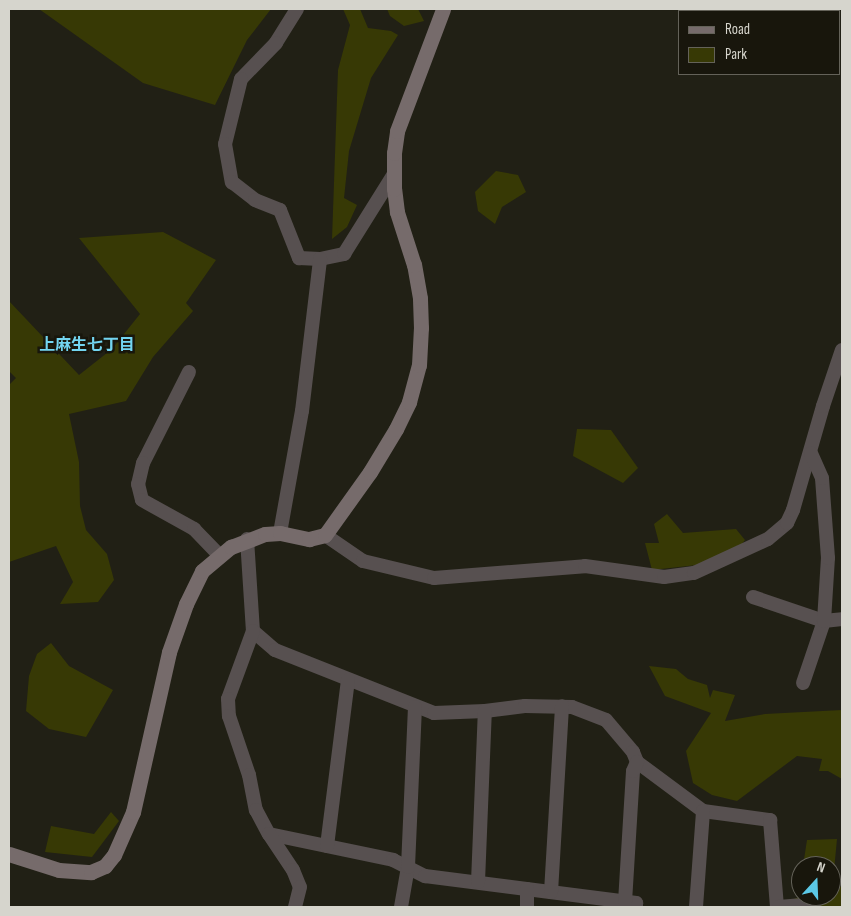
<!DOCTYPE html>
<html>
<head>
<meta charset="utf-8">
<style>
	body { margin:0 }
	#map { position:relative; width:851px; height:916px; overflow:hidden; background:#212015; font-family:"Sofia Sans Condensed","Noto Sans JP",sans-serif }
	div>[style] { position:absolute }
	.green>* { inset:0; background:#373905 }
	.street>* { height:14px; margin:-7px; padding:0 7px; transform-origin:7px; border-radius:7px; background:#575050 }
	.secondary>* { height:15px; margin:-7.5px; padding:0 7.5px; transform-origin:7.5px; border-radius:7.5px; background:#766b6b }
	span { translate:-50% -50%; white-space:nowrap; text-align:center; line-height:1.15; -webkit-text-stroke:5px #18160c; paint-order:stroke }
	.neighbourhood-label { font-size:16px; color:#73d5f1; font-weight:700 }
	.frame { position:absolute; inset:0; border:10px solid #d6d5cd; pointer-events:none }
	.legend { position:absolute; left:678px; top:10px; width:162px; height:65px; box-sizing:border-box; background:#18160c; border:1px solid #646259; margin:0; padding:6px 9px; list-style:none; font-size:15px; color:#d6d5cd }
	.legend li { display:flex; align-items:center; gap:10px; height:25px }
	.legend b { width:25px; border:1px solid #646259 }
	.north { position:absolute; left:791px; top:856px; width:50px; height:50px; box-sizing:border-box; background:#18160c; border:1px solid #646259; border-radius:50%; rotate:20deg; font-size:14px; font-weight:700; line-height:20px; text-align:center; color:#d6d5cd }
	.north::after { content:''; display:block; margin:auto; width:18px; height:22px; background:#5bc8e6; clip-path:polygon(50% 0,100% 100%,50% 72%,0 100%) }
</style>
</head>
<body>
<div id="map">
	<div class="green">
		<div style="clip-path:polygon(39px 9px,271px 9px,247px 40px,215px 105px,143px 83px)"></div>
		<div style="clip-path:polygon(343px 9px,360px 9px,368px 28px,391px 31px,398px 35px,371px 78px,349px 151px,344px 198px,357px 205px,347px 227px,332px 239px,338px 70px,350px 25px)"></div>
		<div style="clip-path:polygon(387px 9px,418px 9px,424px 21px,404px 26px,390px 16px)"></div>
		<div style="clip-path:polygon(496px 171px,518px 175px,526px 192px,502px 207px,495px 224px,478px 211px,475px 192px)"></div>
		<div style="clip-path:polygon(163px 232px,216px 260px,186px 303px,193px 311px,153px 357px,126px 401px,69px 414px,79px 462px,80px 506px,86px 530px,107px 554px,114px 580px,98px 602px,60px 604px,73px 582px,56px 546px,9px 562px,9px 385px,16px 378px,9px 371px,9px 301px,79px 375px,112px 349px,140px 314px,79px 238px)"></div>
		<div style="clip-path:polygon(577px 429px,611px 430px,638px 468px,623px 483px,573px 456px)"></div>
		<div style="clip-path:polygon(667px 514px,683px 533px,736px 529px,745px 540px,733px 555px,706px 564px,652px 570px,645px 543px,659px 543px,654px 524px)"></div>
		<div style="clip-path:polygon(51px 643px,69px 666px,113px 690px,86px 737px,49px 729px,26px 711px,29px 676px,37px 654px)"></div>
		<div style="clip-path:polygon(649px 666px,676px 669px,688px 679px,707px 685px,710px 698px,713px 690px,735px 695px,725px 721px,765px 714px,842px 710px,842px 779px,828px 771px,819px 771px,822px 759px,797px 756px,737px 801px,712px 795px,693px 783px,686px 751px,711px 713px,665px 696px)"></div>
		<div style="clip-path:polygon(111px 812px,119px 821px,92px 857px,45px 852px,51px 826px,94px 834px)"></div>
		<div style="clip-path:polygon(837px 839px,833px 881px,842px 888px,842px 907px,773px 907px,799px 897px,801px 884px,801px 896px,831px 896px,831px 866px,803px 866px,807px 840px)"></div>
	</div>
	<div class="street">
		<div style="left:297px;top:9px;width:40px;rotate:122deg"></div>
		<div style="left:276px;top:43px;width:50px;rotate:134.2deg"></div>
		<div style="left:241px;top:79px;width:67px;rotate:103.8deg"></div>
		<div style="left:225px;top:144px;width:39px;rotate:80deg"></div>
		<div style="left:232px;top:182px;width:29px;rotate:38deg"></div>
		<div style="left:255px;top:200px;width:27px;rotate:22deg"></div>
		<div style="left:280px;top:210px;width:52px;rotate:68.4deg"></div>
		<div style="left:299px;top:258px;width:21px;rotate:3deg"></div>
		<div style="left:320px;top:259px;width:25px;rotate:-12deg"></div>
		<div style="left:344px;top:254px;width:94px;rotate:-58deg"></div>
		<div style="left:189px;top:372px;width:102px;rotate:116.8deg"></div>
		<div style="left:143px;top:463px;width:22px;rotate:103deg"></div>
		<div style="left:138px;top:484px;width:16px;rotate:76deg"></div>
		<div style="left:142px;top:500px;width:60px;rotate:29.1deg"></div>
		<div style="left:194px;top:529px;width:36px;rotate:46deg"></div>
		<div style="left:280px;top:533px;width:124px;rotate:-79.8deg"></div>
		<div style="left:302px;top:411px;width:153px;rotate:-83.2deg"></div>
		<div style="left:325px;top:535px;width:46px;rotate:34.4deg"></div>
		<div style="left:363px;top:561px;width:73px;rotate:13.5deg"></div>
		<div style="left:434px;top:578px;width:151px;rotate:-4.5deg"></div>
		<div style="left:585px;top:566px;width:80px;rotate:7.9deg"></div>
		<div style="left:664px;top:577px;width:30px;rotate:-8deg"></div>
		<div style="left:694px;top:573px;width:81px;rotate:-24.7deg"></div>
		<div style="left:768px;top:539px;width:25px;rotate:-40deg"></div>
		<div style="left:787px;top:523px;width:14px;rotate:-65deg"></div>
		<div style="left:793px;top:510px;width:108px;rotate:-73.9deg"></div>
		<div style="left:823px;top:406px;width:59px;rotate:-71.3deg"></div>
		<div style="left:247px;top:539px;width:92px;rotate:86.3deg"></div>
		<div style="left:253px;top:631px;width:29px;rotate:41deg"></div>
		<div style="left:275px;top:650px;width:171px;rotate:21.6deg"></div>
		<div style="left:434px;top:713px;width:51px;rotate:-2.2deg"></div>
		<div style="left:485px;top:711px;width:40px;rotate:-7.1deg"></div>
		<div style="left:525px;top:706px;width:47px;rotate:1.2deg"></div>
		<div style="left:572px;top:707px;width:36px;rotate:21deg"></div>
		<div style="left:606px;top:720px;width:42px;rotate:49.8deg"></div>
		<div style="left:633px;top:752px;width:11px;rotate:68deg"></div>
		<div style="left:637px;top:762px;width:82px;rotate:36.6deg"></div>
		<div style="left:703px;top:811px;width:68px;rotate:7.7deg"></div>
		<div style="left:770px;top:820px;width:87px;rotate:85.4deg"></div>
		<div style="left:753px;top:597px;width:75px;rotate:18.7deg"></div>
		<div style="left:824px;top:621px;width:18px;rotate:-6deg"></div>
		<div style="left:253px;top:631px;width:72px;rotate:110.2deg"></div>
		<div style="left:228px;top:699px;width:17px;rotate:87deg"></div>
		<div style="left:229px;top:716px;width:62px;rotate:71.3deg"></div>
		<div style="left:249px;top:775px;width:36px;rotate:79deg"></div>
		<div style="left:256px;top:810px;width:27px;rotate:62deg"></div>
		<div style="left:269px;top:834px;width:127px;rotate:11.8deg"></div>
		<div style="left:393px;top:860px;width:36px;rotate:27deg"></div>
		<div style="left:425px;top:876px;width:213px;rotate:7.3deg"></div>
		<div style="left:636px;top:903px;width:4px;rotate:90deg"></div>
		<div style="left:803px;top:683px;width:65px;rotate:-71.3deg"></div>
		<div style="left:824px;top:621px;width:63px;rotate:-86.4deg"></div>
		<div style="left:828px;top:558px;width:80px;rotate:-94.3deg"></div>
		<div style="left:822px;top:478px;width:27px;rotate:-114deg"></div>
		<div style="left:269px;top:834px;width:43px;rotate:56.3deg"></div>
		<div style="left:293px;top:870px;width:18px;rotate:68deg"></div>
		<div style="left:300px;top:887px;width:21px;rotate:104deg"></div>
		<div style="left:327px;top:846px;width:167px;rotate:-82.8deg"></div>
		<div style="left:478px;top:882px;width:171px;rotate:-87.7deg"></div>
		<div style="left:527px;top:889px;width:18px;rotate:90deg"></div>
		<div style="left:551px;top:892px;width:186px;rotate:-86.6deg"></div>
		<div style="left:625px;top:902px;width:131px;rotate:-86.5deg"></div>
		<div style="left:633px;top:771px;width:10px;rotate:-66deg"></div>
		<div style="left:401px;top:907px;width:41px;rotate:-80.1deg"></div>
		<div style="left:408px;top:867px;width:160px;rotate:-87.5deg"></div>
		<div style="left:696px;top:907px;width:96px;rotate:-85.8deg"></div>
		<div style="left:779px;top:907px;width:35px;rotate:-5deg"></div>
	</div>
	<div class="secondary">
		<div style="left:9px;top:854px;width:52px;rotate:17.7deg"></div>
		<div style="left:59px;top:870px;width:32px;rotate:4deg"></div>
		<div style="left:91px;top:872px;width:15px;rotate:-23deg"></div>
		<div style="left:105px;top:866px;width:14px;rotate:-51deg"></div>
		<div style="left:114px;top:855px;width:47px;rotate:-66.2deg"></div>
		<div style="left:133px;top:812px;width:164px;rotate:-77.3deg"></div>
		<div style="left:169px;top:652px;width:51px;rotate:-70.5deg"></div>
		<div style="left:186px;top:604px;width:37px;rotate:-64deg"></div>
		<div style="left:202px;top:571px;width:38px;rotate:-40deg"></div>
		<div style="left:231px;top:547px;width:36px;rotate:-21deg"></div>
		<div style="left:265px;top:534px;width:15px;rotate:-4deg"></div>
		<div style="left:280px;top:533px;width:30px;rotate:12deg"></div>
		<div style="left:309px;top:539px;width:16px;rotate:-14deg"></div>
		<div style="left:325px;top:535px;width:77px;rotate:-54.5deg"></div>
		<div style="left:370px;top:472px;width:50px;rotate:-58.8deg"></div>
		<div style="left:396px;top:429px;width:30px;rotate:-64deg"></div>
		<div style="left:409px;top:402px;width:38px;rotate:-75deg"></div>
		<div style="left:419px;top:365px;width:37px;rotate:-87deg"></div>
		<div style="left:421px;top:328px;width:30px;rotate:-92deg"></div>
		<div style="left:420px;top:298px;width:34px;rotate:-100deg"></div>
		<div style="left:414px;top:265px;width:56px;rotate:-107.8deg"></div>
		<div style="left:397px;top:212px;width:23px;rotate:-97deg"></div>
		<div style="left:394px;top:189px;width:36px;rotate:-90deg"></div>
		<div style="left:394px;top:153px;width:22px;rotate:-82deg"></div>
		<div style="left:397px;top:131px;width:130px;rotate:-69.3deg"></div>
	</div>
	<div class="neighbourhood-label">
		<span style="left:87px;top:346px">上麻生七丁目</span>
	</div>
	<div class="frame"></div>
	<ul class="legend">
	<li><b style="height:6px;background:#766b6b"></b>Road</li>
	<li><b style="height:14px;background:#373905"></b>Park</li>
	</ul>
	<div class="north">N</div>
</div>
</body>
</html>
